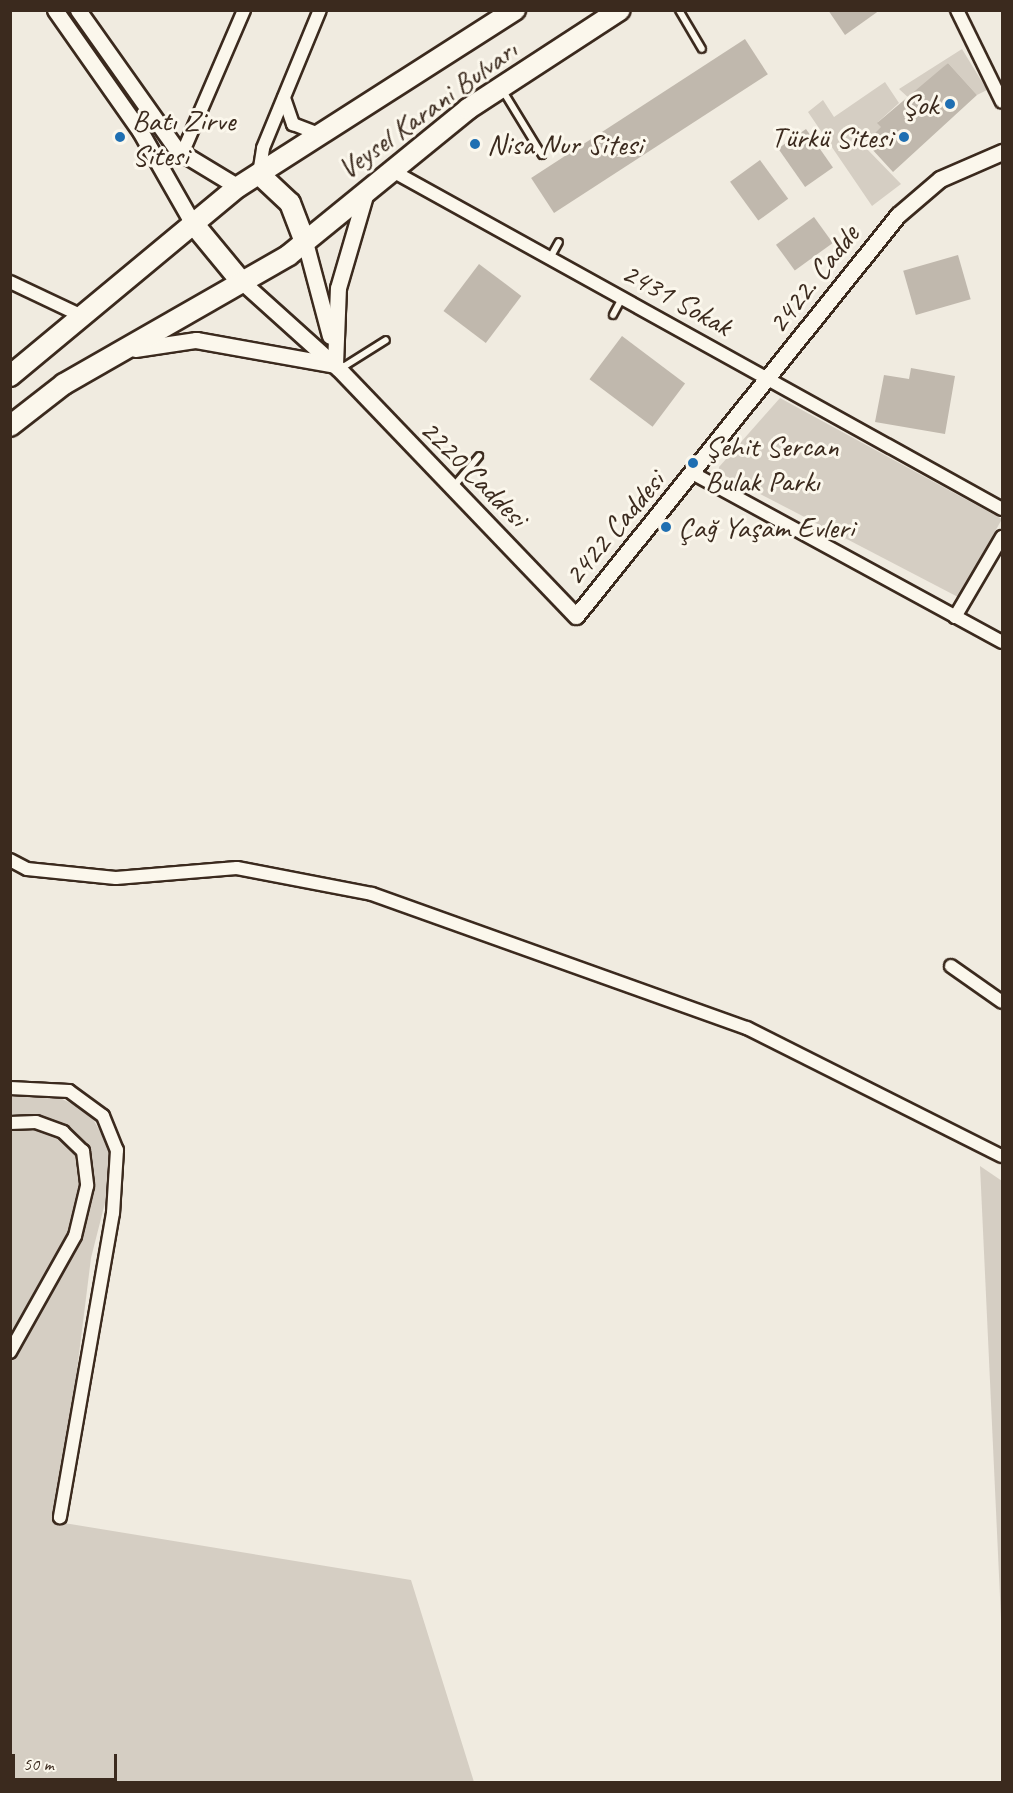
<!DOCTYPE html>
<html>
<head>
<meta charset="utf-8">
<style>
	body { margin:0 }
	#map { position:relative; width:1013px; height:1793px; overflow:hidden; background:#f0ebe0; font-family:Caveat,sans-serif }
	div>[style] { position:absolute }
	.green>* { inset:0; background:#d5cec3 }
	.building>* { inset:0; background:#c0b8ad; transform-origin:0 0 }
	.roads { filter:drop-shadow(2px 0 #3b2a1e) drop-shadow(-2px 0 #3b2a1e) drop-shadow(0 2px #3b2a1e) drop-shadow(0 -2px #3b2a1e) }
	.service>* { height:6px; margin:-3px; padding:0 3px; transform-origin:3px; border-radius:3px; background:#fbf7ec }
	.minor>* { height:12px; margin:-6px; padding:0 6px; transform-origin:6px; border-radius:6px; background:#fbf7ec }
	.tertiary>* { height:15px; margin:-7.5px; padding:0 7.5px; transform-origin:7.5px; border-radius:7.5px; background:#fbf7ec }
	.primary>* { height:20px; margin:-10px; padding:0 10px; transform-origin:10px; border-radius:10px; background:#fbf7ec }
	.dots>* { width:16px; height:16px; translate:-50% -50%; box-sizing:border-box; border:3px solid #fbf7ec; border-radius:50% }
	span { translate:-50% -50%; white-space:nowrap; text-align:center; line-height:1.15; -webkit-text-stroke:6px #fbf7ec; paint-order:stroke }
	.poi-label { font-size:30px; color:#3b2a1e }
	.right { translate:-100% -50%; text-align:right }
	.left { translate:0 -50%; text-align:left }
	.street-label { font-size:30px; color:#3b2a1e }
	.frame { position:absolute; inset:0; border:12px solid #3b2a1e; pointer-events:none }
	.scale { position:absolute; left:12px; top:1754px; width:105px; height:27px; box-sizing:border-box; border:3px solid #3b2a1e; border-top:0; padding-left:8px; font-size:18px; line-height:21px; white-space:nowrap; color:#3b2a1e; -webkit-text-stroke:4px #fbf7ec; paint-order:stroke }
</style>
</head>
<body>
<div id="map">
	<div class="green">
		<div style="clip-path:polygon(962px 49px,987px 90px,977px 95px,948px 63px,911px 100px,899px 89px)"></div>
		<div style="clip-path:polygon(885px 82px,899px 103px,878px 122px,882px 127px,874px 134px,878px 139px,867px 149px,901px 184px,872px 206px,808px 112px,823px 100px,834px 117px)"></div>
		<div style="clip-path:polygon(780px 398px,1002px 519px,958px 597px,720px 473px,719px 467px)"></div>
		<div style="clip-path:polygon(28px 1092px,58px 1097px,89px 1112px,109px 1147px,109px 1187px,91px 1258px,58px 1522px,411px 1580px,474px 1782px,11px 1782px,10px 1094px)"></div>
		<div style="clip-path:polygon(980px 1166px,1002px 1181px,1002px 1640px)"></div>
	</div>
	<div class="building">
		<div style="clip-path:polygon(828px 10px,880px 10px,845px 35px)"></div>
		<div style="left:745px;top:39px;width:42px;height:255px;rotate:57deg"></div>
		<div style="clip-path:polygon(948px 63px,977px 95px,893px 172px,871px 148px,880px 140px,874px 134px,881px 127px,877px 123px)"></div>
		<div style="left:806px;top:129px;width:47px;height:34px;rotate:55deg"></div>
		<div style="left:760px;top:160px;width:48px;height:37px;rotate:54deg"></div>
		<div style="left:814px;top:217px;width:32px;height:47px;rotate:54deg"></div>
		<div style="left:958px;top:255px;width:46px;height:57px;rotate:74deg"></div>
		<div style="left:479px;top:264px;width:53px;height:59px;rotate:37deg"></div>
		<div style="left:622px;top:336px;width:79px;height:54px;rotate:37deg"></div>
		<div style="clip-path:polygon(911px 368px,955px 376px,945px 434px,875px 422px,884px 375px,909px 379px)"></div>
	</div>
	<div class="roads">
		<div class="service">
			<div style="left:679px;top:10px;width:45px;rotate:59.5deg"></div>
			<div style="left:503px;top:91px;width:75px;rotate:58.6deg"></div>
			<div style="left:550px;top:258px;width:18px;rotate:-61deg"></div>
			<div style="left:613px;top:315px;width:19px;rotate:-62deg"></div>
			<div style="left:340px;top:369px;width:54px;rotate:-32.2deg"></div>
			<div style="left:454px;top:486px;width:39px;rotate:-50deg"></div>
		</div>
		<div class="minor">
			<div style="left:957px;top:10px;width:102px;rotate:63.9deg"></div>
			<div style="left:284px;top:98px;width:28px;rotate:71deg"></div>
			<div style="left:293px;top:124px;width:28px;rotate:21deg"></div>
			<div style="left:182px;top:154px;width:157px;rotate:-66.7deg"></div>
			<div style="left:389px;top:169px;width:701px;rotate:29.01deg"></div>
			<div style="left:259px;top:174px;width:26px;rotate:-81deg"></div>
			<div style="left:263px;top:148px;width:149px;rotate:-67.6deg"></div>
			<div style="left:10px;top:282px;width:80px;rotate:25.3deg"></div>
			<div style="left:694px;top:474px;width:351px;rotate:28.6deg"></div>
			<div style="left:955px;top:617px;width:93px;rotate:-59.6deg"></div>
			<div style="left:10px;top:860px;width:19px;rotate:28deg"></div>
			<div style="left:27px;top:869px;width:89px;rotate:5.8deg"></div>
			<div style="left:116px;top:878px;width:121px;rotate:-4.7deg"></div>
			<div style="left:237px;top:868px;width:137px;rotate:10.9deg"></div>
			<div style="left:372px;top:894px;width:398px;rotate:19.7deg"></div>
			<div style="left:747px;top:1028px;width:285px;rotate:26.7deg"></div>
			<div style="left:951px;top:966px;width:62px;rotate:35.2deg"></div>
			<div style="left:10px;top:1088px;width:59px;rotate:2.9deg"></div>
			<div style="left:69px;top:1091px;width:42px;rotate:36.3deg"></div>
			<div style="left:103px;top:1116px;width:37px;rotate:68deg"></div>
			<div style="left:117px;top:1150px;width:63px;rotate:93.6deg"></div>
			<div style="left:113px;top:1213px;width:309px;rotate:99.9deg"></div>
			<div style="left:10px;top:1123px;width:26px;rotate:-2deg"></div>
			<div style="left:36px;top:1122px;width:29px;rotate:20deg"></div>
			<div style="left:63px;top:1132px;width:28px;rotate:44deg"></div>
			<div style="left:83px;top:1151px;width:35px;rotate:83deg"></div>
			<div style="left:87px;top:1186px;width:51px;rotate:103.5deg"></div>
			<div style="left:75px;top:1236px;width:133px;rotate:119.3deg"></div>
		</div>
		<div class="tertiary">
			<div style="left:55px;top:10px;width:148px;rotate:54.9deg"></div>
			<div style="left:140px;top:131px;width:105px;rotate:60.3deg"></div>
			<div style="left:78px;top:10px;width:171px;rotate:54.7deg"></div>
			<div style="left:177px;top:150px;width:71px;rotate:31.2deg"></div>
			<div style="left:305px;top:242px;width:97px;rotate:75.1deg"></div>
			<div style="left:240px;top:280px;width:133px;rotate:42deg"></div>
			<div style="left:339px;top:369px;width:342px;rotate:46.2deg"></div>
			<div style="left:576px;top:616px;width:514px;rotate:-51.24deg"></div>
			<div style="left:898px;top:215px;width:55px;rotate:-40.6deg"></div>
			<div style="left:940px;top:179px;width:68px;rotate:-23.5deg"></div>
			<div style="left:135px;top:349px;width:62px;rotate:-8.4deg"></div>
			<div style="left:196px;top:340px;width:141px;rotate:10.2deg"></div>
			<div style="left:335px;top:365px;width:77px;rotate:-87.8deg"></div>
			<div style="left:338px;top:288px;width:100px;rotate:-73.7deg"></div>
		</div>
		<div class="primary">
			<div style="left:259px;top:174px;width:42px;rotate:43.1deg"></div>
			<div style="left:290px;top:203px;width:42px;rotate:69deg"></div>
			<div style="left:192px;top:222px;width:75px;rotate:50.4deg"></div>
			<div style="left:10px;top:376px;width:296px;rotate:-39.7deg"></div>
			<div style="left:238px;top:187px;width:329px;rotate:-32.6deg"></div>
			<div style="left:10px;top:426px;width:68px;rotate:-37.9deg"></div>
			<div style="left:64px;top:384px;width:259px;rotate:-29.8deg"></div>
			<div style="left:289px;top:255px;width:231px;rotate:-39.2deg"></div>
			<div style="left:468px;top:109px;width:181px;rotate:-33.1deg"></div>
		</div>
	</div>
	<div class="dots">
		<div style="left:950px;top:104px;background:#1f6fb2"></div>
		<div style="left:120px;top:137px;background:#1f6fb2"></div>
		<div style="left:904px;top:137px;background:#1f6fb2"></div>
		<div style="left:475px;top:144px;background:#1f6fb2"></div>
		<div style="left:693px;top:463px;background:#1f6fb2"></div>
		<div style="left:666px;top:527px;background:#1f6fb2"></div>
	</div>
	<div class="poi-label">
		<span class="right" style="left:938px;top:104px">Şok</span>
		<span class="left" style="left:132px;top:137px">Batı Zirve<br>Sitesi</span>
		<span class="right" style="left:892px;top:137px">Türkü Sitesi</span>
		<span class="left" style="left:487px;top:144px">Nisa Nur Sitesi</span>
		<span class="left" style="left:705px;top:463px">Şehit Sercan<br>Bulak Parkı</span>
		<span class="left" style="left:678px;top:527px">Çağ Yaşam Evleri</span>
	</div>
	<div class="street-label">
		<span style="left:427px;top:109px;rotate:-36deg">Veysel Karani Bulvarı</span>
		<span style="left:813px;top:279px;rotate:-52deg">2422. Cadde</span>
		<span style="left:677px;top:299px;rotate:29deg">2431 Sokak</span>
		<span style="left:474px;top:473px;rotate:45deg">2220 Caddesi</span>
		<span style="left:614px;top:528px;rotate:-50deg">2422 Caddesi</span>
	</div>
	<div class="frame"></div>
	<div class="scale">50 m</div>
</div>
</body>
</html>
